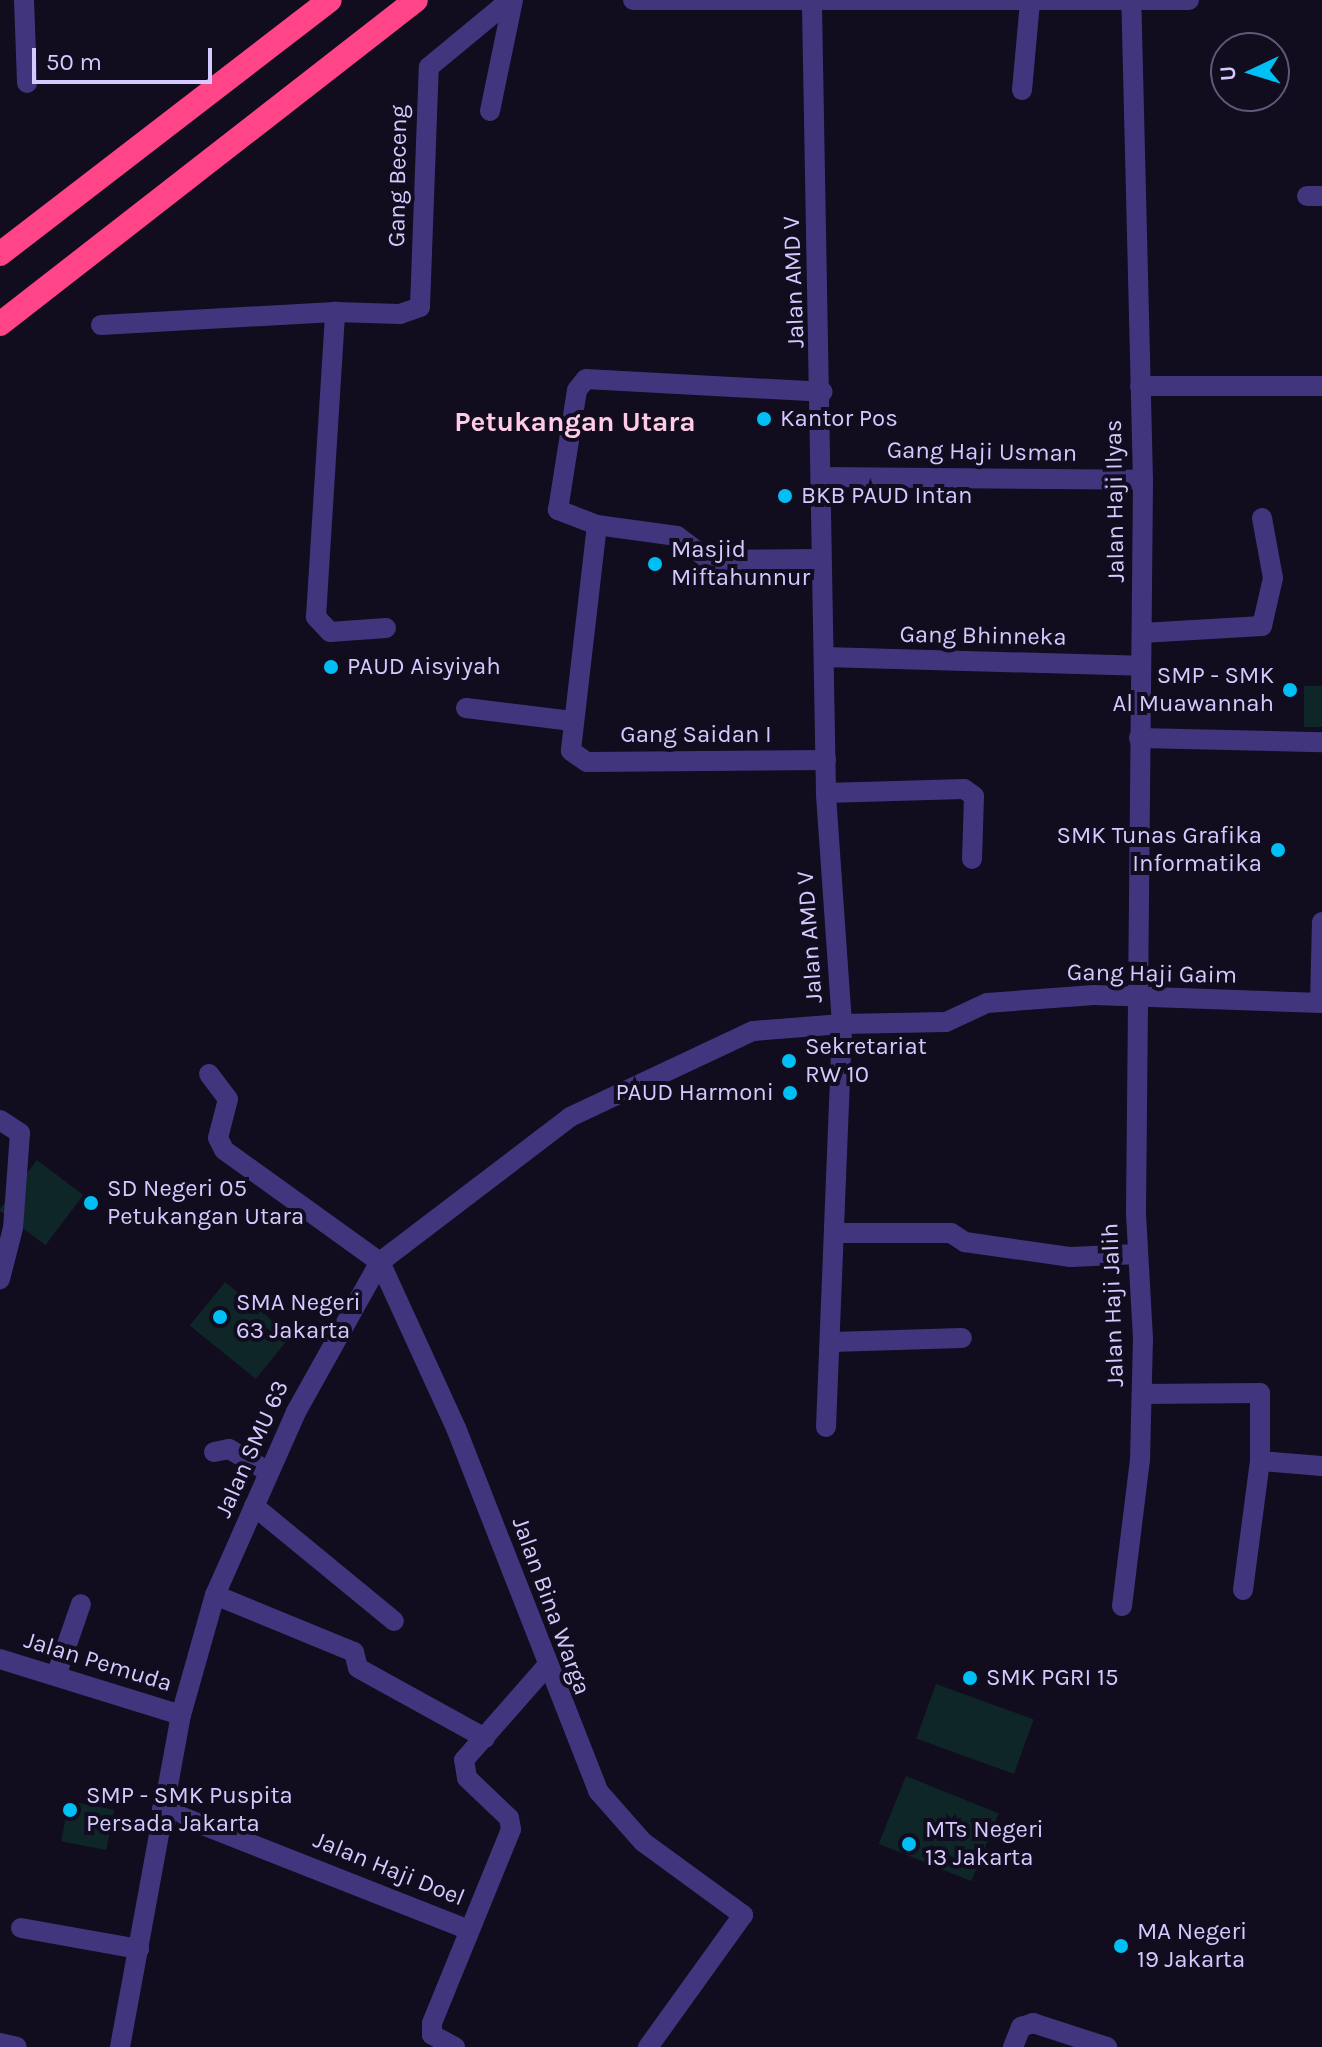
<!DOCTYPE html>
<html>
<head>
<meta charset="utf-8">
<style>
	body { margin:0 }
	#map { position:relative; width:1322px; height:2047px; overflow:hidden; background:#110c1e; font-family:Karla,sans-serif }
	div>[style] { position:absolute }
	.green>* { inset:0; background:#0f2628; transform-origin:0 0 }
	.minor>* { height:20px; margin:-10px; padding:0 10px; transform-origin:10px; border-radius:10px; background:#41367e }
	.tertiary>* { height:20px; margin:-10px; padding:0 10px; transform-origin:10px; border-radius:10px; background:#41367e }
	.motorway>* { height:24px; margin:-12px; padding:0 12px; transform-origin:12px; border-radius:12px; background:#f48 }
	.dots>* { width:22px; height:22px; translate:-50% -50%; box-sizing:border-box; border:4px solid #110c1e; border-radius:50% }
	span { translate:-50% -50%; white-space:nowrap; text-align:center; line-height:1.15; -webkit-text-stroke:8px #110c1e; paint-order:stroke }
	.street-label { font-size:24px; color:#d5c9ff }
	.poi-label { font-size:24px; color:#d5c9ff }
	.left { translate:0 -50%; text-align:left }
	.right { translate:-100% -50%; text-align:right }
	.quarter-label { font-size:28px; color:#ffcbe6; font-weight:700 }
	.north { position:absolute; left:1210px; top:32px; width:80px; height:80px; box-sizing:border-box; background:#110c1e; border:2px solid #5f5878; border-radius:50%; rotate:266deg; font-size:22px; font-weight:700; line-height:32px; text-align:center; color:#d5c9ff }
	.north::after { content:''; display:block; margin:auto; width:28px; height:36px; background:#00bff4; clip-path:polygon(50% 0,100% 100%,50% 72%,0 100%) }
	.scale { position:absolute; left:32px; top:48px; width:180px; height:36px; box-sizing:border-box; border:4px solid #d5c9ff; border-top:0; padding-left:10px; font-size:24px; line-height:28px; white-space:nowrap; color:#d5c9ff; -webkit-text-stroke:6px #110c1e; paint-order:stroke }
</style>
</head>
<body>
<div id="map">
	<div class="green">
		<div style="left:1304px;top:686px;width:18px;height:41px"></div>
		<div style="left:37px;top:1160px;width:58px;height:63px;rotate:37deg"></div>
		<div style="left:225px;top:1282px;width:85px;height:56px;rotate:39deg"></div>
		<div style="left:936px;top:1684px;width:104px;height:58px;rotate:20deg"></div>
		<div style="left:906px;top:1776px;width:100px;height:73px;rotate:22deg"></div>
		<div style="left:69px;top:1801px;width:46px;height:41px;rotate:11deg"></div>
	</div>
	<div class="minor">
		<div style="left:24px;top:0;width:83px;rotate:87.9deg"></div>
		<div style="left:1022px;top:90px;width:88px;rotate:-84.8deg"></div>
		<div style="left:490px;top:111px;width:113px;rotate:-78.3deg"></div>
		<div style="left:1307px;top:196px;width:15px"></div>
		<div style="left:101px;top:325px;width:234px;rotate:-3.2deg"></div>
		<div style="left:1140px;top:386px;width:182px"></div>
		<div style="left:822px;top:477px;width:321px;rotate:0.5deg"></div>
		<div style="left:597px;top:525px;width:42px;rotate:-159deg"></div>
		<div style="left:558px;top:510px;width:121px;rotate:-81deg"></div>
		<div style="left:577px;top:390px;width:14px;rotate:-51deg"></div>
		<div style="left:586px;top:379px;width:237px;rotate:3.1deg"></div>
		<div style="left:821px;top:559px;width:112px;rotate:179.5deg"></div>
		<div style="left:709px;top:560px;width:40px;rotate:-143deg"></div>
		<div style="left:677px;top:536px;width:81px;rotate:-172.2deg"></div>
		<div style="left:597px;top:525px;width:227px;rotate:96.6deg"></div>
		<div style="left:571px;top:751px;width:19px;rotate:35deg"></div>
		<div style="left:587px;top:762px;width:239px;rotate:-0.5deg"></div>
		<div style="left:386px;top:628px;width:56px;rotate:175.9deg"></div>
		<div style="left:330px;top:632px;width:21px;rotate:-133deg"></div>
		<div style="left:316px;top:617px;width:306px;rotate:-86.4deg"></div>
		<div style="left:335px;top:312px;width:65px;rotate:1.8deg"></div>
		<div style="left:400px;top:314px;width:21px;rotate:-19deg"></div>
		<div style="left:420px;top:307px;width:240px;rotate:-87.9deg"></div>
		<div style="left:429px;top:67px;width:105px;rotate:-39.6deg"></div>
		<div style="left:1142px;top:633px;width:120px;rotate:-3.3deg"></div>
		<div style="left:1262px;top:626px;width:49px;rotate:-77.1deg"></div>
		<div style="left:1273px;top:578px;width:61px;rotate:-100.4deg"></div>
		<div style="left:824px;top:657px;width:316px;rotate:1.6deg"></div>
		<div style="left:466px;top:708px;width:107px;rotate:7deg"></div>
		<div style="left:1139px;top:738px;width:183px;rotate:1.3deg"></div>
		<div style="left:826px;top:793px;width:138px;rotate:-1.7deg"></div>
		<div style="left:964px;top:789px;width:12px;rotate:35deg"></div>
		<div style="left:974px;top:796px;width:63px;rotate:91.8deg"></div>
		<div style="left:1320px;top:1003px;width:81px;rotate:-88.6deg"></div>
		<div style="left:209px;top:1074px;width:31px;rotate:53deg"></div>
		<div style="left:228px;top:1099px;width:40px;rotate:104.4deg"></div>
		<div style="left:218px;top:1138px;width:13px;rotate:63deg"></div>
		<div style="left:224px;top:1150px;width:192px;rotate:35.7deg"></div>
		<div style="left:380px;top:1262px;width:183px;rotate:65.4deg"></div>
		<div style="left:456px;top:1428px;width:390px;rotate:68.6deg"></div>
		<div style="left:598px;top:1791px;width:68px;rotate:48.6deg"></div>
		<div style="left:643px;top:1842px;width:124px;rotate:36.1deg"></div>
		<div style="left:743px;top:1915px;width:163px;rotate:125.7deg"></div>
		<div style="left:0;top:1120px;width:24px;rotate:33deg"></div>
		<div style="left:20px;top:1133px;width:95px;rotate:94.2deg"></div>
		<div style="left:13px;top:1228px;width:53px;rotate:104.3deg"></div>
		<div style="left:837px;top:1233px;width:114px"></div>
		<div style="left:951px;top:1233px;width:17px;rotate:33deg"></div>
		<div style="left:965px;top:1242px;width:107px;rotate:8.1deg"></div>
		<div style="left:1071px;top:1257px;width:67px;rotate:-2.6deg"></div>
		<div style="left:832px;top:1342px;width:130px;rotate:-1.8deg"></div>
		<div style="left:1142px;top:1394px;width:118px;rotate:-0.5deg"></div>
		<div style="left:1260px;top:1393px;width:68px;rotate:90deg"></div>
		<div style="left:1260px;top:1461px;width:62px;rotate:4.6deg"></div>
		<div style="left:826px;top:1427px;width:403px;rotate:-87.7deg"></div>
		<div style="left:842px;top:1024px;width:104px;rotate:-1.1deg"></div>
		<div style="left:946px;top:1022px;width:45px;rotate:-24.9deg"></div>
		<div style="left:987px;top:1003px;width:107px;rotate:-4.3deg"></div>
		<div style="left:1094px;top:995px;width:228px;rotate:2deg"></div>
		<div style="left:214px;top:1452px;width:15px;rotate:-11deg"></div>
		<div style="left:229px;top:1449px;width:46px;rotate:29.9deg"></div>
		<div style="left:254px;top:1506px;width:181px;rotate:39.4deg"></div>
		<div style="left:1243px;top:1590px;width:130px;rotate:-82.5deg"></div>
		<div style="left:215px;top:1595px;width:150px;rotate:22.3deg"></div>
		<div style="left:354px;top:1652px;width:16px;rotate:76deg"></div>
		<div style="left:358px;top:1668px;width:145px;rotate:28.9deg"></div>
		<div style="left:1122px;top:1606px;width:147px;rotate:-83deg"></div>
		<div style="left:1140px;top:1460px;width:121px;rotate:-88.6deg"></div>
		<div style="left:1143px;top:1339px;width:127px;rotate:-93.2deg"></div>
		<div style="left:1136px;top:1212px;width:732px;rotate:-89.45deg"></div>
		<div style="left:1143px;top:480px;width:479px;rotate:-91.4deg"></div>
		<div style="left:0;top:1659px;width:189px;rotate:17.2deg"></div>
		<div style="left:56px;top:1676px;width:76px;rotate:-70.9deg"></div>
		<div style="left:162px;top:1809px;width:328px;rotate:21.5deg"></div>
		<div style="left:21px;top:1928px;width:120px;rotate:10.1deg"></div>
		<div style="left:455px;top:2047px;width:26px;rotate:-152deg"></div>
		<div style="left:432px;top:2035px;width:12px;rotate:-90deg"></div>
		<div style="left:432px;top:2023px;width:209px;rotate:-67.8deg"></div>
		<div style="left:511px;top:1829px;width:11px;rotate:-100deg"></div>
		<div style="left:509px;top:1818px;width:58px;rotate:-136.4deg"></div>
		<div style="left:467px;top:1778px;width:18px;rotate:-99deg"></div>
		<div style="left:464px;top:1760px;width:124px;rotate:-48.6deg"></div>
		<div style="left:1013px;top:2047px;width:22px;rotate:-68deg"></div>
		<div style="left:1021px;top:2027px;width:13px;rotate:-18deg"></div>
		<div style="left:1033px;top:2023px;width:78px;rotate:18deg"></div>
	</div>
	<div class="tertiary">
		<div style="left:633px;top:0;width:556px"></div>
		<div style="left:0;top:2043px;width:17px;rotate:13deg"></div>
		<div style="left:120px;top:2047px;width:338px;rotate:-79.6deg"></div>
		<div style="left:181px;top:1715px;width:125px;rotate:-74.2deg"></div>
		<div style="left:215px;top:1595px;width:200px;rotate:-66.1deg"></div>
		<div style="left:296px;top:1412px;width:172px;rotate:-60.8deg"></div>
		<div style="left:380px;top:1262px;width:239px;rotate:-37.3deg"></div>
		<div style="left:570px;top:1117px;width:202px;rotate:-25.2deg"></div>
		<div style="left:753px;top:1031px;width:89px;rotate:-4.5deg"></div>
		<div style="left:842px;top:1024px;width:232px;rotate:-94deg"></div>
		<div style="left:826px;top:793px;width:789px;rotate:-91.02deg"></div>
	</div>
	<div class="motorway">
		<div style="left:0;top:254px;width:416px;rotate:-37.6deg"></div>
		<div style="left:0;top:324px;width:527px;rotate:-37.91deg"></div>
	</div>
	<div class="dots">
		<div style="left:764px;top:419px;background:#00bff4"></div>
		<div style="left:785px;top:496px;background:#00bff4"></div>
		<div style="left:655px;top:564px;background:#00bff4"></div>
		<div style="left:331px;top:667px;background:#00bff4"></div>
		<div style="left:1290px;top:690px;background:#00bff4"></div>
		<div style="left:1278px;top:850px;background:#00bff4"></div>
		<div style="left:789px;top:1061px;background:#00bff4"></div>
		<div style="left:790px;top:1093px;background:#00bff4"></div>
		<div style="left:91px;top:1203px;background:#00bff4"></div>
		<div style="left:220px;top:1317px;background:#00bff4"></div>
		<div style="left:970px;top:1678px;background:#00bff4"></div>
		<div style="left:70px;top:1810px;background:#00bff4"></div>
		<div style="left:909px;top:1844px;background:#00bff4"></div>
		<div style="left:1121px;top:1946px;background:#00bff4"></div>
	</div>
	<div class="street-label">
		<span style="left:398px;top:176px;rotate:-89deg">Gang Beceng</span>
		<span style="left:794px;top:282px;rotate:-92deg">Jalan AMD V</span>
		<span style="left:982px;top:452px;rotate:1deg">Gang Haji Usman</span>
		<span style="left:1115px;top:501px;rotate:-91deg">Jalan Haji Ilyas</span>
		<span style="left:983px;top:636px;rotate:1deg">Gang Bhinneka</span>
		<span style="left:696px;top:735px">Gang Saidan I</span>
		<span style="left:810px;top:937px;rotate:-94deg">Jalan AMD V</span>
		<span style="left:1152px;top:974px;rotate:1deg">Gang Haji Gaim</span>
		<span style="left:1113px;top:1305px;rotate:-92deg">Jalan Haji Jalih</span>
		<span style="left:252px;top:1449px;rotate:-66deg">Jalan SMU 63</span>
		<span style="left:551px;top:1606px;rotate:70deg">Jalan Bina Warga</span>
		<span style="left:98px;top:1662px;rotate:17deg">Jalan Pemuda</span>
		<span style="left:389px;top:1869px;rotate:22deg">Jalan Haji Doel</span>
	</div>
	<div class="poi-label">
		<span class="left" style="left:780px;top:419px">Kantor Pos</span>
		<span class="left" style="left:801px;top:496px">BKB PAUD Intan</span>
		<span class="left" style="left:671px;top:564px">Masjid<br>Miftahunnur</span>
		<span class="left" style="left:347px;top:667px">PAUD Aisyiyah</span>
		<span class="right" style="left:1274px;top:690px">SMP - SMK<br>Al Muawannah</span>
		<span class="right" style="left:1262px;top:850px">SMK Tunas Grafika<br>Informatika</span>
		<span class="left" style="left:805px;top:1061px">Sekretariat<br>RW 10</span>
		<span class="right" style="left:774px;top:1093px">PAUD Harmoni</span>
		<span class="left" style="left:107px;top:1203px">SD Negeri 05<br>Petukangan Utara</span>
		<span class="left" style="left:236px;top:1317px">SMA Negeri<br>63 Jakarta</span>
		<span class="left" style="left:986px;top:1678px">SMK PGRI 15</span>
		<span class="left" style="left:86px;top:1810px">SMP - SMK Puspita<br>Persada Jakarta</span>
		<span class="left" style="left:925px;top:1844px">MTs Negeri<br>13 Jakarta</span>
		<span class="left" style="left:1137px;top:1946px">MA Negeri<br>19 Jakarta</span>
	</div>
	<div class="quarter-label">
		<span style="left:575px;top:422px">Petukangan Utara</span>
	</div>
	<div class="north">U</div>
	<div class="scale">50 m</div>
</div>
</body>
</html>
